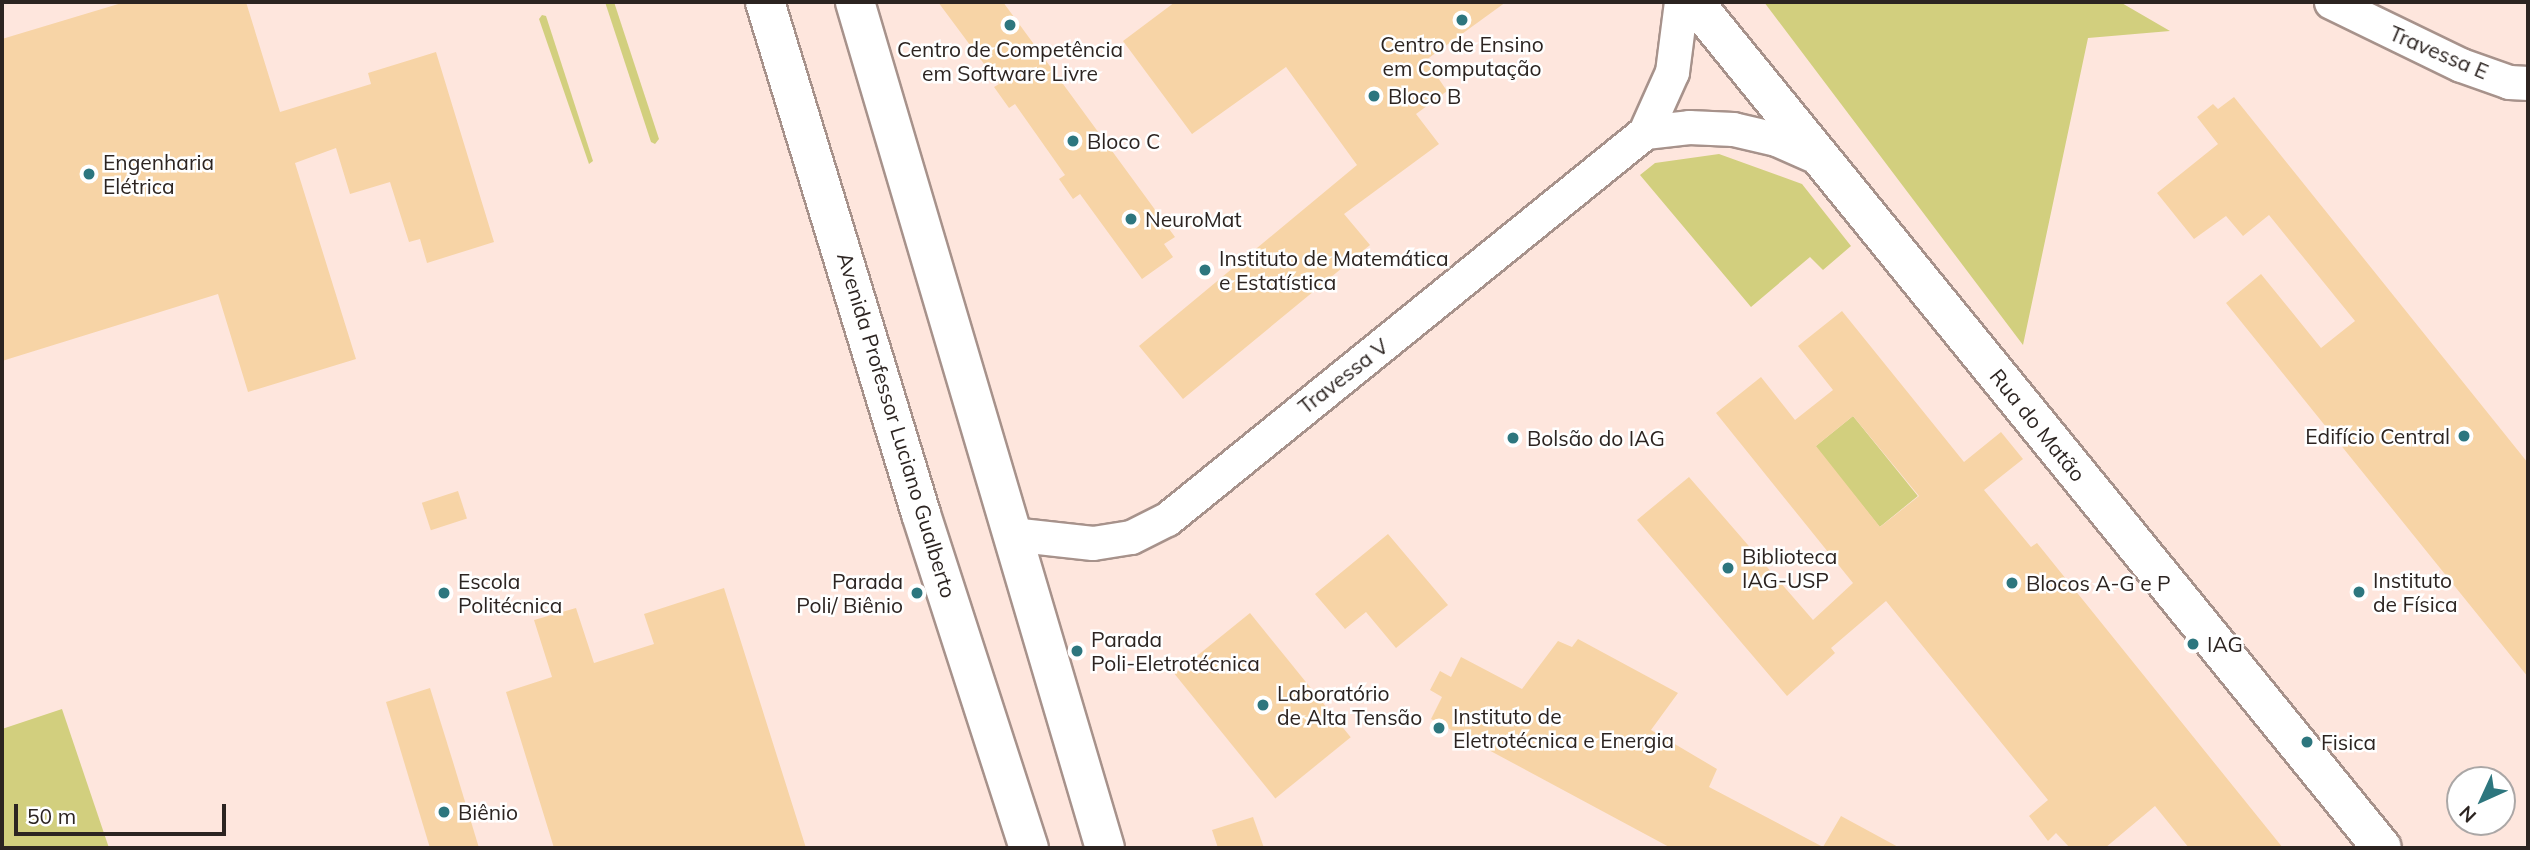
<!DOCTYPE html>
<html>
<head>
<meta charset="utf-8">
<style>
	body { margin:0 }
	#map { position:relative; width:2530px; height:850px; overflow:hidden; background:#fcf3f0; font-family:Mulish,sans-serif }
	div>[style] { position:absolute }
	.built>* { inset:0; background:#fee6dd }
	.green>* { inset:0; background:#d2cf7e; transform-origin:0 0 }
	.building>* { inset:0; background:#f7d4a6; transform-origin:0 0 }
	.roads { filter:drop-shadow(2px 0 #a7928b) drop-shadow(-2px 0 #a7928b) drop-shadow(0 2px #a7928b) drop-shadow(0 -2px #a7928b) }
	.minor>* { height:33px; margin:-16.5px; padding:0 16.5px; transform-origin:16.5px; border-radius:16.5px; background:#fff }
	.tertiary>* { height:38px; margin:-19px; padding:0 19px; transform-origin:19px; border-radius:19px; background:#fff }
	.dots>* { width:19px; height:19px; translate:-50% -50%; box-sizing:border-box; border:4px solid #fff; border-radius:50% }
	span { translate:-50% -50%; white-space:nowrap; text-align:center; line-height:1.15; -webkit-text-stroke:5px #fff; paint-order:stroke }
	.poi-label { font-size:21px; color:#2c2421 }
	.left { translate:0 -50%; text-align:left }
	.right { translate:-100% -50%; text-align:right }
	.street-label { font-size:21px; color:#2c2421 }
	.frame { position:absolute; inset:0; border:4px solid #2c2421; pointer-events:none }
	.north { position:absolute; left:2446px; top:766px; width:70px; height:70px; box-sizing:border-box; background:#fff; border:2px solid #aba7a6; border-radius:50%; rotate:225deg; font-size:19px; font-weight:700; line-height:28px; text-align:center; color:#2c2421 }
	.north::after { content:''; display:block; margin:auto; width:24px; height:32px; background:#2d767e; clip-path:polygon(50% 0,100% 100%,50% 72%,0 100%) }
	.scale { position:absolute; left:14px; top:804px; width:212px; height:32px; box-sizing:border-box; border:4px solid #2c2421; border-top:0; padding-left:9px; font-size:21px; line-height:24px; white-space:nowrap; color:#2c2421; -webkit-text-stroke:5px #fff; paint-order:stroke }
</style>
</head>
<body>
<div id="map">
	<div class="built">
		<div style="clip-path:polygon(evenodd,2px 2px,2528px 2px,2528px 848px,2px 848px,2px 2px,2460px 780px,2502px 780px,2502px 822px,2460px 822px,2460px 780px)"></div>
	</div>
	<div class="green">
		<div style="clip-path:polygon(605px 2px,614px 2px,659px 139px,655px 144px,651px 142px)"></div>
		<div style="clip-path:polygon(1764px 2px,2120px 2px,2170px 31px,2088px 38px,2023px 345px)"></div>
		<div style="clip-path:polygon(542px 15px,546px 16px,593px 161px,589px 164px,539px 19px)"></div>
		<div style="clip-path:polygon(1719px 154px,1802px 184px,1851px 246px,1823px 270px,1810px 257px,1751px 307px,1640px 175px,1655px 163px)"></div>
		<div style="left:1853px;top:416px;width:103px;height:49px;rotate:51deg"></div>
		<div style="clip-path:polygon(62px 709px,109px 848px,2px 848px,2px 729px)"></div>
	</div>
	<div class="building">
		<div style="clip-path:polygon(125px 2px,246px 2px,280px 112px,371px 84px,368px 73px,436px 52px,494px 242px,427px 263px,420px 239px,409px 242px,390px 182px,350px 194px,336px 148px,295px 163px,356px 359px,248px 392px,218px 294px,2px 361px,2px 39px)"></div>
		<div style="clip-path:polygon(938px 2px,1003px 2px,1175px 237px,1164px 244px,1173px 257px,1142px 279px,1080px 194px,1073px 199px,1059px 179px,1065px 175px,1015px 104px,1009px 108px,994px 87px,999px 84px)"></div>
		<div style="clip-path:polygon(1175px 2px,1506px 2px,1426px 60px,1447px 91px,1416px 114px,1439px 144px,1344px 214px,1370px 245px,1183px 399px,1139px 346px,1357px 165px,1286px 67px,1192px 134px,1123px 41px)"></div>
		<div style="clip-path:polygon(2234px 97px,2528px 463px,2528px 677px,2226px 303px,2261px 274px,2321px 348px,2355px 321px,2269px 215px,2243px 236px,2226px 216px,2194px 239px,2157px 193px,2218px 144px,2197px 117px,2213px 104px,2218px 109px)"></div>
		<div style="clip-path:polygon(evenodd,1842px 311px,1964px 462px,2001px 432px,2023px 459px,1984px 490px,2031px 547px,2037px 543px,2283px 848px,2189px 848px,2155px 806px,2105px 848px,2070px 848px,2056px 833px,2048px 841px,2029px 816px,2048px 800px,1886px 601px,1831px 648px,1835px 653px,1787px 696px,1637px 520px,1689px 477px,1813px 620px,1853px 583px,1716px 413px,1761px 377px,1795px 420px,1833px 390px,1798px 346px,1842px 311px,1853px 416px,1919px 496px,1880px 527px,1816px 446px,1853px 416px)"></div>
		<div style="left:458px;top:491px;width:29px;height:38px;rotate:72deg"></div>
		<div style="clip-path:polygon(1388px 534px,1448px 605px,1396px 648px,1366px 612px,1345px 629px,1315px 594px)"></div>
		<div style="clip-path:polygon(724px 588px,806px 848px,554px 848px,506px 692px,552px 677px,534px 620px,576px 608px,594px 663px,654px 644px,644px 614px)"></div>
		<div style="left:1250px;top:613px;width:160px;height:97px;rotate:51deg"></div>
		<div style="clip-path:polygon(1578px 639px,1678px 693px,1651px 730px,1717px 769px,1709px 787px,1823px 847px,1841px 816px,1900px 848px,1671px 848px,1431px 719px,1442px 697px,1430px 690px,1440px 671px,1451px 677px,1461px 657px,1522px 689px,1558px 641px,1572px 647px)"></div>
		<div style="clip-path:polygon(430px 688px,453px 762px,479px 848px,430px 848px,386px 702px)"></div>
		<div style="clip-path:polygon(1253px 817px,1264px 848px,1218px 848px,1212px 830px)"></div>
	</div>
	<div class="roads">
		<div class="minor">
			<div style="left:2331px;top:2px;width:144px;rotate:25.9deg"></div>
			<div style="left:2461px;top:65px;width:51px;rotate:19.5deg"></div>
			<div style="left:2509px;top:82px;width:19px;rotate:3deg"></div>
			<div style="left:1645px;top:132px;width:44px;rotate:-6.5deg"></div>
			<div style="left:1689px;top:127px;width:44px;rotate:2.6deg"></div>
			<div style="left:1733px;top:129px;width:44px;rotate:13.1deg"></div>
			<div style="left:1776px;top:139px;width:47px;rotate:23.8deg"></div>
			<div style="left:1011px;top:534px;width:82px;rotate:6.3deg"></div>
			<div style="left:1093px;top:543px;width:38px;rotate:-9deg"></div>
			<div style="left:1131px;top:537px;width:40px;rotate:-26.6deg"></div>
			<div style="left:1167px;top:519px;width:615px;rotate:-38.99deg"></div>
			<div style="left:1645px;top:132px;width:66px;rotate:-65.8deg"></div>
			<div style="left:1672px;top:72px;width:71px;rotate:-82.7deg"></div>
		</div>
		<div class="tertiary">
			<div style="left:765px;top:2px;width:535px;rotate:73.05deg"></div>
			<div style="left:921px;top:514px;width:351px;rotate:72.1deg"></div>
			<div style="left:855px;top:2px;width:882px;rotate:73.54deg"></div>
			<div style="left:1694px;top:2px;width:1090px;rotate:50.88deg"></div>
		</div>
	</div>
	<div class="dots">
		<div style="left:1462px;top:20px;background:#2d767e"></div>
		<div style="left:1010px;top:25px;background:#2d767e"></div>
		<div style="left:1374px;top:96px;background:#2d767e"></div>
		<div style="left:1073px;top:141px;background:#2d767e"></div>
		<div style="left:89px;top:174px;background:#2d767e"></div>
		<div style="left:1131px;top:219px;background:#2d767e"></div>
		<div style="left:1205px;top:270px;background:#2d767e"></div>
		<div style="left:2464px;top:436px;background:#2d767e"></div>
		<div style="left:1513px;top:438px;background:#2d767e"></div>
		<div style="left:1728px;top:568px;background:#2d767e"></div>
		<div style="left:2012px;top:583px;background:#2d767e"></div>
		<div style="left:2359px;top:592px;background:#2d767e"></div>
		<div style="left:444px;top:593px;background:#2d767e"></div>
		<div style="left:917px;top:593px;background:#2d767e"></div>
		<div style="left:2193px;top:644px;background:#2d767e"></div>
		<div style="left:1077px;top:651px;background:#2d767e"></div>
		<div style="left:1263px;top:705px;background:#2d767e"></div>
		<div style="left:1439px;top:728px;background:#2d767e"></div>
		<div style="left:2307px;top:742px;background:#2d767e"></div>
		<div style="left:444px;top:812px;background:#2d767e"></div>
	</div>
	<div class="poi-label">
		<span style="left:1462px;top:56px">Centro de Ensino<br>em Computação</span>
		<span style="left:1010px;top:61px">Centro de Competência<br>em Software Livre</span>
		<span class="left" style="left:1388px;top:96px">Bloco B</span>
		<span class="left" style="left:1087px;top:141px">Bloco C</span>
		<span class="left" style="left:103px;top:174px">Engenharia<br>Elétrica</span>
		<span class="left" style="left:1145px;top:219px">NeuroMat</span>
		<span class="left" style="left:1219px;top:270px">Instituto de Matemática<br>e Estatística</span>
		<span class="right" style="left:2450px;top:436px">Edifício Central</span>
		<span class="left" style="left:1527px;top:438px">Bolsão do IAG</span>
		<span class="left" style="left:1742px;top:568px">Biblioteca<br>IAG-USP</span>
		<span class="left" style="left:2373px;top:592px">Instituto<br>de Física</span>
		<span class="left" style="left:458px;top:593px">Escola<br>Politécnica</span>
		<span class="right" style="left:903px;top:593px">Parada<br>Poli/ Biênio</span>
		<span class="left" style="left:2026px;top:583px">Blocos A-G e P</span>
		<span class="left" style="left:1091px;top:651px">Parada<br>Poli-Eletrotécnica</span>
		<span class="left" style="left:2207px;top:644px">IAG</span>
		<span class="left" style="left:1277px;top:705px">Laboratório<br>de Alta Tensão</span>
		<span class="left" style="left:1453px;top:728px">Instituto de<br>Eletrotécnica e Energia</span>
		<span class="left" style="left:2321px;top:742px">Fisica</span>
		<span class="left" style="left:458px;top:812px">Biênio</span>
	</div>
	<div class="street-label">
		<span style="left:2439px;top:52px;rotate:23deg">Travessa E</span>
		<span style="left:1343px;top:376px;rotate:-38deg">Travessa V</span>
		<span style="left:897px;top:425px;rotate:73deg">Avenida Professor Luciano Gualberto</span>
		<span style="left:2038px;top:425px;rotate:51deg">Rua do Matão</span>
	</div>
	<div class="frame"></div>
	<div class="north">N</div>
	<div class="scale">50 m</div>
</div>
</body>
</html>
